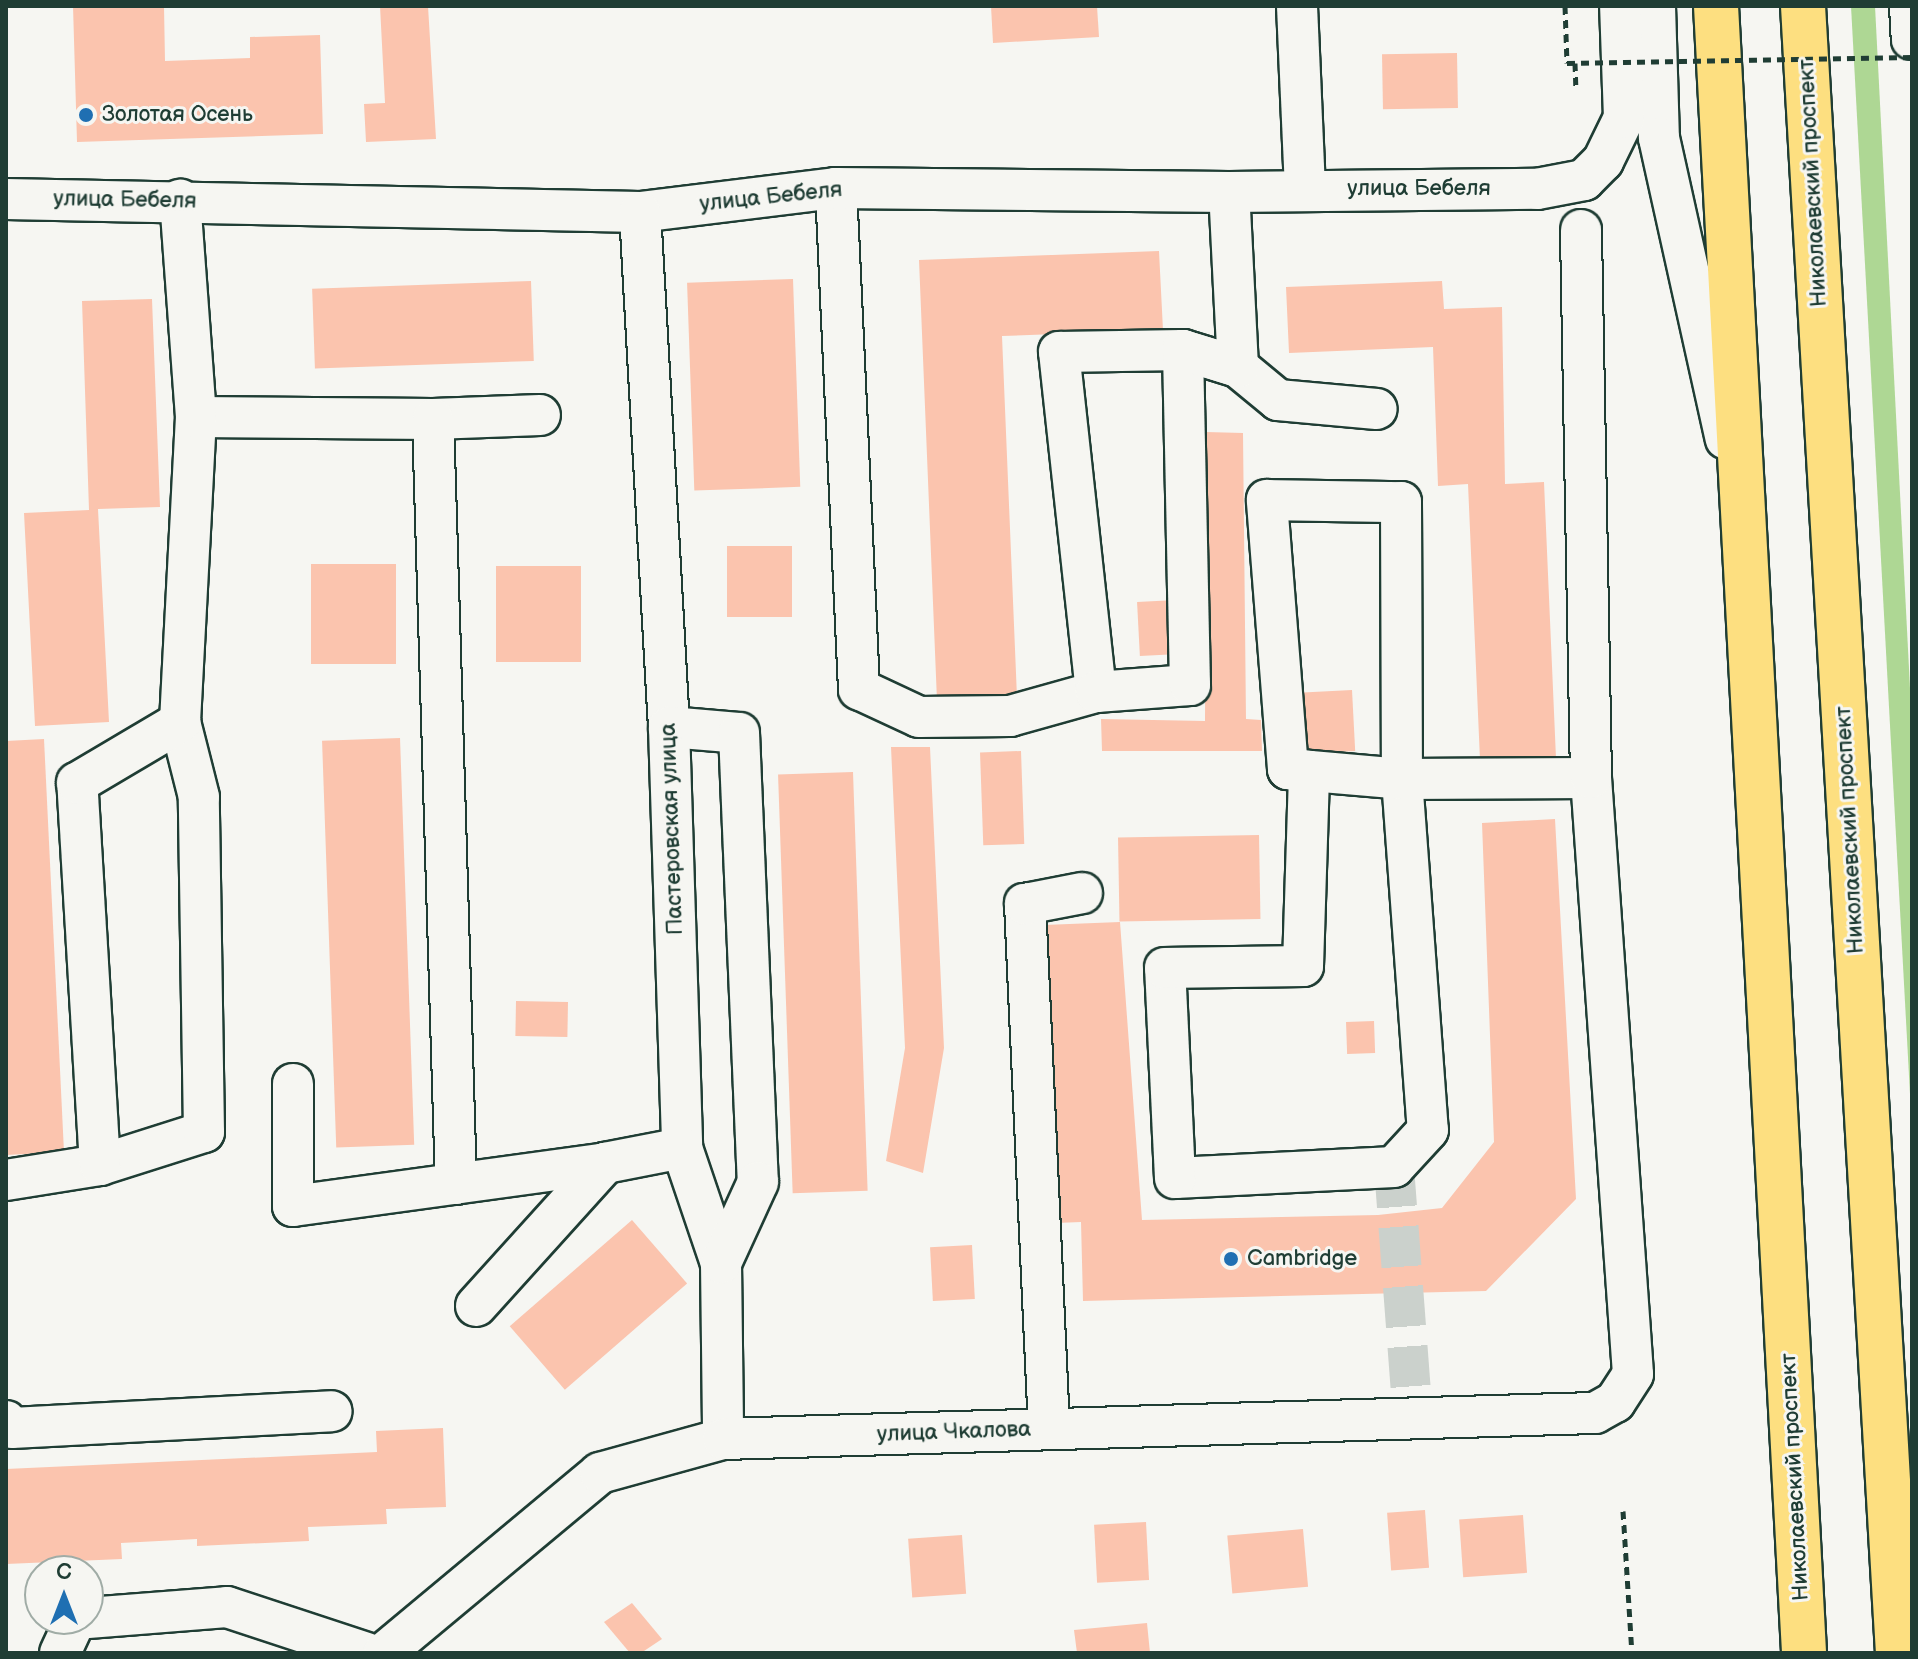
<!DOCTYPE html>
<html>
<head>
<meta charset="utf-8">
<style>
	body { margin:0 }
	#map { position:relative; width:1918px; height:1659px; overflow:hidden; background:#f6f6f2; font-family:"Balsamiq Sans",sans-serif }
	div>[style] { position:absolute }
	.green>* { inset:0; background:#aed794 }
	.building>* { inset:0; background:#fbc4ae; transform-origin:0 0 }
	.minor-tunnel>* { height:40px; margin-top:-20px; transform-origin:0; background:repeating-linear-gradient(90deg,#cbd1cc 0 40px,transparent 0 60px) }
	.path>* { height:5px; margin-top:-2.5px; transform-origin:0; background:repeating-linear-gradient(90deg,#1f3d34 0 8px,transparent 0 14px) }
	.roads { filter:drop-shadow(2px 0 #1f3d34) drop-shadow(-2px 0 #1f3d34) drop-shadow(0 2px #1f3d34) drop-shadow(0 -2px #1f3d34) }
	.minor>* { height:40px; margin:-20px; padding:0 20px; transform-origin:20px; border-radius:20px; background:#f6f6f2 }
	.major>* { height:44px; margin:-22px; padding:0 22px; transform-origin:22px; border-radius:22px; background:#fddf80 }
	.path-bridge>* { height:5px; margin-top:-2.5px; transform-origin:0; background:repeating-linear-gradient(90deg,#1f3d34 0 8px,transparent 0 14px) }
	.dots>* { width:22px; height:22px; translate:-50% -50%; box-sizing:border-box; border:4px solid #f6f6f2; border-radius:50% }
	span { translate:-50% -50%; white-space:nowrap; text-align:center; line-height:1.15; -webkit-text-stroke:6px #f6f6f2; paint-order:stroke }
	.poi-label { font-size:22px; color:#1f3d34 }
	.left { translate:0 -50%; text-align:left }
	.street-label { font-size:22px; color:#1f3d34 }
	.frame { position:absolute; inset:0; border:8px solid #1f3d34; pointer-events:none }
	.north { position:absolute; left:24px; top:1555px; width:80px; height:80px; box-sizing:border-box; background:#f6f6f2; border:2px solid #a0aca6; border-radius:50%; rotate:0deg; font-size:22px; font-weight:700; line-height:32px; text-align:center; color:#1f3d34 }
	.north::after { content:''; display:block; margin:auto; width:28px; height:36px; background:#1f6fb2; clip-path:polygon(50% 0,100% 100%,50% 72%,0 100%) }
</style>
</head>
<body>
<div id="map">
	<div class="green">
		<div style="clip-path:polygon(1851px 6px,1875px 6px,1912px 727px,1912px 1131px)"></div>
	</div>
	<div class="building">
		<div style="clip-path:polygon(73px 6px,164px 6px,165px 61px,250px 58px,250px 37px,320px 35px,323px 134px,77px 142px)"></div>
		<div style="clip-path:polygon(380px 6px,428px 6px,436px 139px,366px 142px,364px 104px,385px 103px)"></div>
		<div style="clip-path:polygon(991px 6px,1097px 6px,1099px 37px,993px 43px)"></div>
		<div style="left:1457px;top:53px;width:55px;height:75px;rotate:89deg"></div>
		<div style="clip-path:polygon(1159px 251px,1163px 330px,1002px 336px,1017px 697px,937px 701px,919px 260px)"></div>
		<div style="left:793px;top:279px;width:208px;height:106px;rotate:88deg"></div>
		<div style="left:531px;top:281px;width:80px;height:219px;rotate:88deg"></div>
		<div style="clip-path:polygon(1442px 281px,1444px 309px,1502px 307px,1505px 484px,1544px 482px,1556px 758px,1480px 760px,1468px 484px,1438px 486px,1433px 347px,1289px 353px,1286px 287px)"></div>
		<div style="clip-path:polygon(152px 299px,160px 507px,98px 509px,109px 722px,35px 726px,24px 513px,89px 510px,82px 301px)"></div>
		<div style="clip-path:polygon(1206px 432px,1243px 433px,1246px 719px,1261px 720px,1262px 751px,1102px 751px,1101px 719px,1205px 721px)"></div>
		<div style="left:727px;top:546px;width:65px;height:71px"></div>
		<div style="left:311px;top:564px;width:85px;height:100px"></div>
		<div style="left:581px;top:566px;width:96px;height:85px;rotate:90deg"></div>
		<div style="left:1176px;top:600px;width:54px;height:39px;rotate:87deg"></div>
		<div style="left:1352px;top:690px;width:61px;height:49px;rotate:87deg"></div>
		<div style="left:400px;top:738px;width:407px;height:78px;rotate:88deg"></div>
		<div style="clip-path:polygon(44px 739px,64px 1152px,6px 1155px,6px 741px)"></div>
		<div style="clip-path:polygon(891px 747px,930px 747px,944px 1048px,923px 1173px,886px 1161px,905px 1048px)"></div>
		<div style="left:1021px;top:751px;width:93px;height:41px;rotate:88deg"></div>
		<div style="left:853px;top:772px;width:419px;height:75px;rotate:88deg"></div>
		<div style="clip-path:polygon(1555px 819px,1576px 1199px,1486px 1291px,1083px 1301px,1081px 1222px,1056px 1223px,1044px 925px,1120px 922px,1142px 1220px,1378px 1215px,1442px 1208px,1494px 1142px,1482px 823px)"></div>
		<div style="left:1259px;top:835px;width:84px;height:141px;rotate:89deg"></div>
		<div style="left:516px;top:1001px;width:52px;height:35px;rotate:1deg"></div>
		<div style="left:1374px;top:1021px;width:32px;height:28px;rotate:88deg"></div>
		<div style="left:632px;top:1220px;width:84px;height:162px;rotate:49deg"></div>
		<div style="left:972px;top:1245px;width:54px;height:42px;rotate:87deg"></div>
		<div style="clip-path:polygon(443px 1428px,446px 1507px,386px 1509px,387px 1524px,308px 1527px,309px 1541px,197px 1546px,197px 1539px,121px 1543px,122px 1559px,6px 1564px,6px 1469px,377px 1452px,376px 1431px)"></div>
		<div style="left:1425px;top:1510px;width:58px;height:38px;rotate:86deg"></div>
		<div style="left:1523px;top:1515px;width:58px;height:64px;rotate:86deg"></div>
		<div style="left:1146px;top:1522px;width:58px;height:52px;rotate:87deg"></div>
		<div style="left:1303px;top:1529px;width:58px;height:76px;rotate:85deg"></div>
		<div style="left:962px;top:1535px;width:59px;height:54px;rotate:86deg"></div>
		<div style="clip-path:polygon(632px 1603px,662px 1639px,641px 1653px,630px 1653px,604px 1622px)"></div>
		<div style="clip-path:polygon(1147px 1623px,1150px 1653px,1077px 1653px,1074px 1630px)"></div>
	</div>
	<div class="minor-tunnel">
		<div style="left:1394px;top:1167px;width:252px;rotate:85.7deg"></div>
	</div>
	<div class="path">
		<div style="left:1565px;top:6px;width:57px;rotate:88deg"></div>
		<div style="left:1575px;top:63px;width:23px;rotate:88deg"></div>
		<div style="left:1623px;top:1511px;width:142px;rotate:86.4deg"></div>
	</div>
	<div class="roads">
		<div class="minor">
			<div style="left:1297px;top:6px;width:184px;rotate:87.5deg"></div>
			<div style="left:1655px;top:6px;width:132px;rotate:88.3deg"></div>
			<div style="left:1659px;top:138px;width:308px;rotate:77.5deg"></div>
			<div style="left:1910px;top:6px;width:33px;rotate:87deg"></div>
			<div style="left:836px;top:188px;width:502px;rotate:87.37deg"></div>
			<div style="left:859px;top:689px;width:66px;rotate:25deg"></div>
			<div style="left:919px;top:717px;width:91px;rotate:-0.6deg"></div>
			<div style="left:1010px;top:716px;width:89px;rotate:-15.6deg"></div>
			<div style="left:1096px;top:692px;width:342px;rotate:-96.2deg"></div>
			<div style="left:1059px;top:352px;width:124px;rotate:-0.9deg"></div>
			<div style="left:1183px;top:350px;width:58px;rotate:17.2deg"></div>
			<div style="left:1238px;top:367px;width:52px;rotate:39.5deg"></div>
			<div style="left:1278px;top:400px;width:99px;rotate:5.2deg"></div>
			<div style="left:6px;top:199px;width:634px;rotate:1.17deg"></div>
			<div style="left:640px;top:212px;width:197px;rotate:-7deg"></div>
			<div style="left:836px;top:188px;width:393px;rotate:0.6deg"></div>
			<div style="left:1229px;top:192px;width:308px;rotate:-0.6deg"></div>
			<div style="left:1537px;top:189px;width:48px;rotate:-10.8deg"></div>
			<div style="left:1584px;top:180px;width:27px;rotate:-45deg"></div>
			<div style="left:1603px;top:161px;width:48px;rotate:-64deg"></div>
			<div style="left:1624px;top:118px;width:112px;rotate:-92deg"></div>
			<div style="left:640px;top:212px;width:516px;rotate:86.78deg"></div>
			<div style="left:669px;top:727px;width:421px;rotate:88.2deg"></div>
			<div style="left:682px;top:1148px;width:121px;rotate:71.3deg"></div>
			<div style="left:721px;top:1263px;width:176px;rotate:89.3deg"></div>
			<div style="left:196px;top:417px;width:237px;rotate:0.5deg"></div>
			<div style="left:433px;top:419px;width:107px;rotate:-2.1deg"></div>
			<div style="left:433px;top:419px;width:765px;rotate:88.28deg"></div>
			<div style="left:1267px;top:500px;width:134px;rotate:0.9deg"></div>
			<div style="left:1401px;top:502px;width:277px;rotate:89.8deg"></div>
			<div style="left:1402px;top:779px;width:352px;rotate:85.8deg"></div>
			<div style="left:1428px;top:1130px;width:50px;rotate:132.6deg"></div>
			<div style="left:1394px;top:1167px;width:219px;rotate:177.1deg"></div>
			<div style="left:1175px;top:1178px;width:210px;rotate:-92.7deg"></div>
			<div style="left:1165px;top:968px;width:138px;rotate:-0.8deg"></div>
			<div style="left:1303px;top:966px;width:195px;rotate:-88.2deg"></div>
			<div style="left:1309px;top:771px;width:21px;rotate:-175deg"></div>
			<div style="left:1288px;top:769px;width:270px;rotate:-94.5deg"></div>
			<div style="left:1096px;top:692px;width:94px;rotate:-4.3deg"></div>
			<div style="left:1190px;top:685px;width:335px;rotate:-91.2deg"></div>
			<div style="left:1183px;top:350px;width:58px;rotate:17.2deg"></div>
			<div style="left:1238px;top:367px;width:175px;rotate:-92.9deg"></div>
			<div style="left:669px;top:727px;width:70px;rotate:4.9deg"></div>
			<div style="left:739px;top:733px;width:449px;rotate:87.6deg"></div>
			<div style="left:758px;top:1182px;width:89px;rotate:114.6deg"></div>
			<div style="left:1288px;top:769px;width:114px;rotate:5deg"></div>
			<div style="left:1402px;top:779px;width:189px;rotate:-0.3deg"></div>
			<div style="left:293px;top:1084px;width:122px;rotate:90deg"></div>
			<div style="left:293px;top:1206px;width:315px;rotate:-7.8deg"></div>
			<div style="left:605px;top:1163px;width:78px;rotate:-11deg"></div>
			<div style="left:100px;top:1165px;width:109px;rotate:-17.6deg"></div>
			<div style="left:204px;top:1132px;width:335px;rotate:-90.9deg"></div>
			<div style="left:199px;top:797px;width:77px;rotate:-104.2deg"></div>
			<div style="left:6px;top:1180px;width:95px;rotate:-9.1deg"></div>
			<div style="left:100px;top:1165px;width:383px;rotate:-93.4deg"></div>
			<div style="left:77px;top:783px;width:120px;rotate:-30.6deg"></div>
			<div style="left:180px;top:722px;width:305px;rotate:-87deg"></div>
			<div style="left:196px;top:417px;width:218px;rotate:-94.2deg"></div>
			<div style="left:476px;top:1306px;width:193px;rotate:-47.9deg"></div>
			<div style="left:6px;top:1421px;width:9px;rotate:49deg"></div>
			<div style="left:12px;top:1428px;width:320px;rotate:-3deg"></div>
			<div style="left:1049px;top:1428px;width:525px;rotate:-92.62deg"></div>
			<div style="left:1025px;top:904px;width:58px;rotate:-10.9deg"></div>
			<div style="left:88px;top:1618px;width:139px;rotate:-4.5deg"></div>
			<div style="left:227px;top:1607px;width:147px;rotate:18.2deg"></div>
			<div style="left:60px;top:1653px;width:38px;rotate:-65deg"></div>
			<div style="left:384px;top:1653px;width:281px;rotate:-39.8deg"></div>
			<div style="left:600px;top:1473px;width:128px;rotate:-15.5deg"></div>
			<div style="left:723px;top:1439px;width:872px;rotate:-1.71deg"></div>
			<div style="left:1595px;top:1413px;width:23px;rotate:-29deg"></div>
			<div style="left:1615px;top:1402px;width:33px;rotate:-57deg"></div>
			<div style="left:1633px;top:1374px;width:597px;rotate:-94.03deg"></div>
			<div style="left:1591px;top:778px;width:548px;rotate:-91.05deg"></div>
		</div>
		<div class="major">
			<div style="left:1716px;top:6px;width:1649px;rotate:86.94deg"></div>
			<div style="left:1803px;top:6px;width:1650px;rotate:86.7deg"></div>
		</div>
	</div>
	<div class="path-bridge">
		<div style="left:1567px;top:63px;width:345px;rotate:-1deg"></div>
	</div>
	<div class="dots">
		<div style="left:86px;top:115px;background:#1f6fb2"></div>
		<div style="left:1231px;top:1259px;background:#1f6fb2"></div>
	</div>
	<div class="poi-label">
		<span class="left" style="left:102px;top:115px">Золотая Осень</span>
		<span class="left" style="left:1247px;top:1259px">Cambridge</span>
	</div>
	<div class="street-label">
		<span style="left:1813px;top:183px;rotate:-93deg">Николаевский проспект</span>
		<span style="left:1419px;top:189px">улица Бебеля</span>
		<span style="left:771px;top:197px;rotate:-6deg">улица Бебеля</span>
		<span style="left:125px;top:200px;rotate:1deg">улица Бебеля</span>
		<span style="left:672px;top:829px;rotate:-92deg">Пастеровская улица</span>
		<span style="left:1850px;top:830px;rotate:-93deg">Николаевский проспект</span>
		<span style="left:954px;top:1432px;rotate:-2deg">улица Чкалова</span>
		<span style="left:1795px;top:1477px;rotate:-93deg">Николаевский проспект</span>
	</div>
	<div class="frame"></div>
	<div class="north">С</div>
</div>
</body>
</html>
